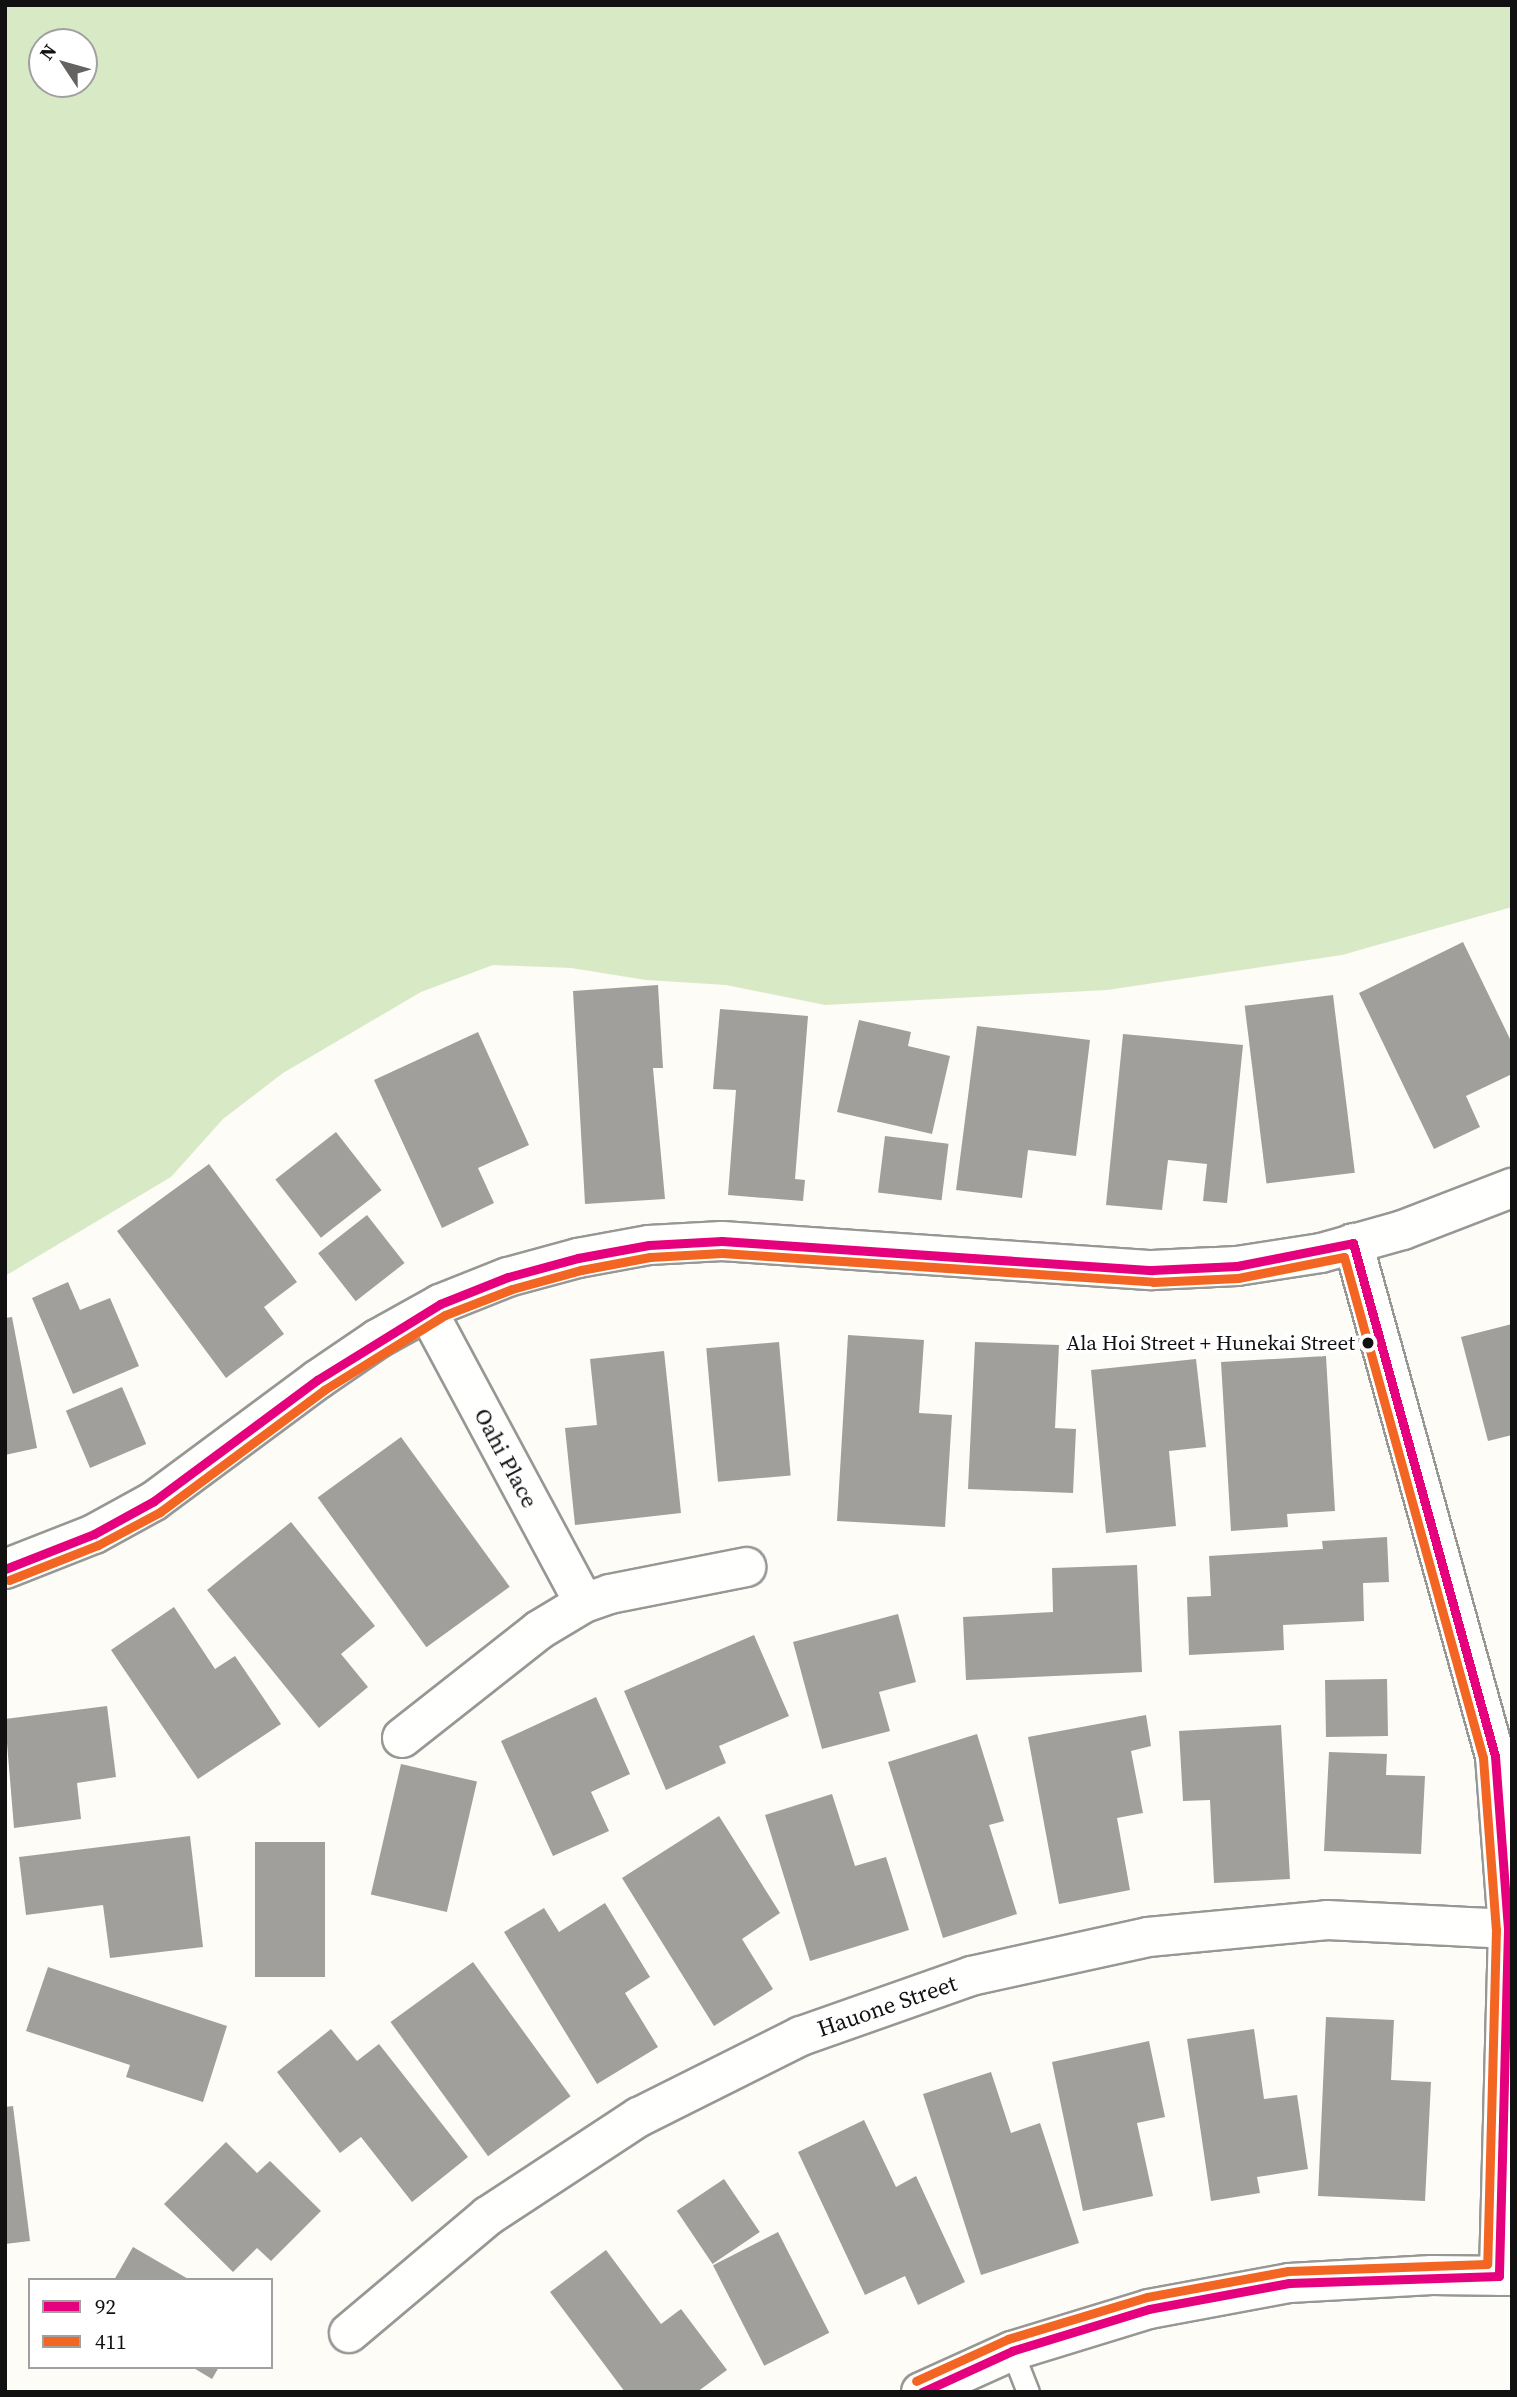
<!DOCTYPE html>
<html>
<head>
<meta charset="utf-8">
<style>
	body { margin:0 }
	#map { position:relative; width:1517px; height:2397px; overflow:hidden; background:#fdfcf7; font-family:"Source Serif 4",serif }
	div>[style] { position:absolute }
	.forest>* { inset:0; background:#d8eac5 }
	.building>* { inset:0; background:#a19f9c; transform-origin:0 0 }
	.roads { filter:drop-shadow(2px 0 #979795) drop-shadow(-2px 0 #979795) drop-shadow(0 2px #979795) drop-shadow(0 -2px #979795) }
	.service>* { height:21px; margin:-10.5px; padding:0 10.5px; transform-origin:10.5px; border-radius:10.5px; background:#fffffe }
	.minor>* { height:38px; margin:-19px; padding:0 19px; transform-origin:19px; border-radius:19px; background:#fffffe }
	.tertiary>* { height:38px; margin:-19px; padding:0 19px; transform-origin:19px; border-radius:19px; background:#fffffe }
	.bus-1>* { height:9px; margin:-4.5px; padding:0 4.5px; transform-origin:4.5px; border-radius:4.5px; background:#e5007d }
	.bus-2>* { height:9px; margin:-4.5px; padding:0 4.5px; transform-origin:4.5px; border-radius:4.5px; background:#f26522 }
	.dots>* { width:19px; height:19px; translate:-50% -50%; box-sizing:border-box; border:4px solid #fff; border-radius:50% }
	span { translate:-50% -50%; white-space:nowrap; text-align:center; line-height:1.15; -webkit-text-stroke:7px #fff; paint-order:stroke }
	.bus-label { font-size:21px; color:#111 }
	.right { translate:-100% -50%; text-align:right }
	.street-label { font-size:23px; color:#111 }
	.frame { position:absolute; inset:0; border:7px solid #111; pointer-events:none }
	.legend { position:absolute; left:28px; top:2278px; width:245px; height:91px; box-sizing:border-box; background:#fff; border:2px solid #a0a0a0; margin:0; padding:9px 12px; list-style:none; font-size:21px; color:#111 }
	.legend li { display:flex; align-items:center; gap:14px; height:35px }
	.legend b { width:35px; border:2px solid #a0a0a0 }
	.north { position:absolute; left:28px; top:28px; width:70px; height:70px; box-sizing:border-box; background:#fff; border:2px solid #a0a0a0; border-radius:50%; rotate:306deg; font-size:19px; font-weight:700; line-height:28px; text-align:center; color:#111 }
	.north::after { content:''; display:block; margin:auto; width:24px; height:32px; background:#646362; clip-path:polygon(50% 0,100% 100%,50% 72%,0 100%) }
</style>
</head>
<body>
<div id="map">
	<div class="forest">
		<div style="clip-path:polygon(evenodd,5px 5px,1512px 5px,1512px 907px,1342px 955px,1107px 990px,825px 1005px,726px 985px,646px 980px,571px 968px,493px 965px,421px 992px,283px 1073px,223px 1119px,171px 1177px,5px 1276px,5px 5px,42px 42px,84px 42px,84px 84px,42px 84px,42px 42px)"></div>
	</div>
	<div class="building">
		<div style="clip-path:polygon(1463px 942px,1512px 1043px,1512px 1074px,1466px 1096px,1480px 1127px,1434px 1149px,1359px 993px)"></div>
		<div style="clip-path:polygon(658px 985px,663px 1068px,653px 1068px,665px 1199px,585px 1204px,573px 991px)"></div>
		<div style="left:1333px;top:995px;width:179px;height:89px;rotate:83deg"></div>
		<div style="clip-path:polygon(720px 1009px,808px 1016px,795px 1179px,805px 1180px,803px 1201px,728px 1195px,736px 1090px,713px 1089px)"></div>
		<div style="clip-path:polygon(859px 1020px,911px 1032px,908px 1046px,950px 1056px,932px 1134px,837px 1112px)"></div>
		<div style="clip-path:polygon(977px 1026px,1090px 1040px,1076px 1156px,1028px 1150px,1022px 1198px,956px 1190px)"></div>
		<div style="clip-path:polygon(478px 1032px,529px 1145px,478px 1168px,494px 1203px,442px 1228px,374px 1080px)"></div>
		<div style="clip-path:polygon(1123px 1034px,1243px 1045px,1227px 1203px,1203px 1201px,1207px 1164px,1168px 1160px,1162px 1210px,1106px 1205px)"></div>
		<div style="left:336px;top:1132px;width:74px;height:77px;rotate:52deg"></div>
		<div style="left:885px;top:1136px;width:64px;height:57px;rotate:7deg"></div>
		<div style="clip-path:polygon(209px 1164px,297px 1282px,264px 1307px,284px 1334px,226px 1378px,117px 1231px)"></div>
		<div style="left:367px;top:1215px;width:61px;height:62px;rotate:52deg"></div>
		<div style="clip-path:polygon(68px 1282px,80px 1310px,110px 1298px,139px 1366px,73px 1394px,32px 1298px)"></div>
		<div style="clip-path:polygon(12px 1317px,37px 1448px,5px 1455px,5px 1318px)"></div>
		<div style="clip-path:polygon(1512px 1324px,1512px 1435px,1488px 1441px,1461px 1337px)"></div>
		<div style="clip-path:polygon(848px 1335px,924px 1340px,919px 1413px,952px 1415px,945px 1527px,837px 1521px)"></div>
		<div style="left:779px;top:1342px;width:134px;height:73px;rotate:85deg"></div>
		<div style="clip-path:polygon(975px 1342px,1059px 1345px,1055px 1428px,1076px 1429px,1073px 1493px,968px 1489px)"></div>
		<div style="clip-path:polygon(664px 1351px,681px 1513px,575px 1525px,565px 1428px,597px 1425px,590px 1359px)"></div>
		<div style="clip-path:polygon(1326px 1356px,1335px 1511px,1287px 1514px,1288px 1527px,1231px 1531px,1221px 1362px)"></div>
		<div style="clip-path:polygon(1196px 1359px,1206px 1447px,1169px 1451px,1176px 1526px,1106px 1533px,1091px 1370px)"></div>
		<div style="left:122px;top:1387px;width:62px;height:61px;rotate:67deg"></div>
		<div style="left:401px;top:1437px;width:185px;height:103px;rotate:54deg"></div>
		<div style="clip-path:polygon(291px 1522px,375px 1626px,341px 1654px,368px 1687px,319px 1728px,207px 1590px)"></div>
		<div style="clip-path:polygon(1387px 1537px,1389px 1582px,1363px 1583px,1364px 1621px,1283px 1625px,1284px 1650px,1189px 1655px,1187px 1597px,1211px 1596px,1209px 1556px,1323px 1549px,1322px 1541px)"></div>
		<div style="clip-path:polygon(1137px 1565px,1142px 1672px,966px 1680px,963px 1617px,1053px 1612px,1052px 1568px)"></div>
		<div style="clip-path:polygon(174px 1607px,215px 1669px,235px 1656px,281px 1724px,198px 1779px,111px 1650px)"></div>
		<div style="clip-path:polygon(898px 1614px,916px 1682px,879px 1692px,890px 1731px,822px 1749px,793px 1642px)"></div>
		<div style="clip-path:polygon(754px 1635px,789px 1716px,719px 1746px,726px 1763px,666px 1790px,624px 1691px)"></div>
		<div style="left:1387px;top:1679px;width:57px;height:62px;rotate:89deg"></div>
		<div style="clip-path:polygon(596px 1697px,630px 1774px,591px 1792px,609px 1831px,553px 1856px,501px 1741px)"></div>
		<div style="clip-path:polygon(107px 1706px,116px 1777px,77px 1783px,81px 1819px,14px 1828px,5px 1719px)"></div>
		<div style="clip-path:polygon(1146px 1715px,1151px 1746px,1131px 1751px,1143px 1813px,1117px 1818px,1130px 1890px,1059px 1904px,1028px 1737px)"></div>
		<div style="clip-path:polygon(1281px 1725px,1290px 1879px,1214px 1883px,1210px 1800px,1183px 1801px,1179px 1731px)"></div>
		<div style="clip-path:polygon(977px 1734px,1004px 1821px,989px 1825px,1017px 1914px,943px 1938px,888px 1762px)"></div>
		<div style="clip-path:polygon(1329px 1752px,1387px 1754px,1386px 1775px,1425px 1776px,1421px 1854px,1324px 1851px)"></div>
		<div style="left:401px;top:1764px;width:78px;height:134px;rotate:13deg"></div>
		<div style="clip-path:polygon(832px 1794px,855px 1866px,886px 1857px,909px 1930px,810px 1961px,765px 1815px)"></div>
		<div style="clip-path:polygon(719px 1816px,780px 1913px,742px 1939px,773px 1989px,714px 2026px,622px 1878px)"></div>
		<div style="clip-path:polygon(190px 1836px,203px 1947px,110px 1958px,103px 1905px,26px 1915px,19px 1857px)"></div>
		<div style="left:255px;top:1842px;width:70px;height:135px"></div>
		<div style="clip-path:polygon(605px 1903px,650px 1977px,625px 1993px,658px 2047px,597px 2084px,504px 1932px,544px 1908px,559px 1932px)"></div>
		<div style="left:473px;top:1962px;width:166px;height:102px;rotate:54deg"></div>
		<div style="clip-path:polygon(48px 1967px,227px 2026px,203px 2102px,126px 2077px,130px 2065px,26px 2031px)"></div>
		<div style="clip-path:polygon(1326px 2017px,1394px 2020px,1391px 2080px,1431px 2082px,1425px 2201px,1318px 2196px)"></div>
		<div style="clip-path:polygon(331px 2029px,357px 2061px,379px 2044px,468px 2157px,412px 2202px,361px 2137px,340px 2153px,277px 2072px)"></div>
		<div style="clip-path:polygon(1254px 2029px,1264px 2099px,1297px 2095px,1308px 2169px,1257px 2177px,1260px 2193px,1211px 2201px,1187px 2039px)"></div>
		<div style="clip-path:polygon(1149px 2041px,1165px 2117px,1137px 2123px,1153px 2196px,1083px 2211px,1052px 2062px)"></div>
		<div style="clip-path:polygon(991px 2072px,1011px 2133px,1040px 2123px,1079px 2243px,981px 2275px,923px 2094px)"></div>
		<div style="clip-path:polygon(13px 2106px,30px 2241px,5px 2244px,5px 2107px)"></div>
		<div style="clip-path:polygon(864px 2120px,896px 2187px,916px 2176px,965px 2282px,918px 2305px,905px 2276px,865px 2295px,798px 2152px)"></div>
		<div style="clip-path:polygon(226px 2142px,257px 2173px,270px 2161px,321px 2211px,271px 2261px,257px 2248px,233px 2272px,164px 2204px)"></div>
		<div style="left:724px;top:2179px;width:64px;height:57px;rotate:56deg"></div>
		<div style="left:778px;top:2232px;width:113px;height:73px;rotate:63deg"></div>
		<div style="clip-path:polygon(133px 2247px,190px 2280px,114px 2280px)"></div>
		<div style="clip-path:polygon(606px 2250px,661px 2324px,681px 2309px,727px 2370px,697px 2392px,625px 2392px,550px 2292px)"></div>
		<div style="clip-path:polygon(192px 2367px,219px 2367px,212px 2379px)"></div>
	</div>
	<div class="roads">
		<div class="service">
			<div style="left:1012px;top:2351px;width:44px;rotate:68.7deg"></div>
		</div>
		<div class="minor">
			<div style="left:1353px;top:1243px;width:532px;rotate:74.53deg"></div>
			<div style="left:1495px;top:1756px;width:173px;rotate:85.7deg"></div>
			<div style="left:1508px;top:1929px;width:347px;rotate:91.5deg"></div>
			<div style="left:428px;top:1312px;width:330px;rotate:61.8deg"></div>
			<div style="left:5px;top:1569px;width:96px;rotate:-21.5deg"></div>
			<div style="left:94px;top:1534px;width:68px;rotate:-28.8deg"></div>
			<div style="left:154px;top:1501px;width:203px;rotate:-36.6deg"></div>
			<div style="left:317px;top:1380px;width:73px;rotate:-34.3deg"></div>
			<div style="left:377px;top:1339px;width:72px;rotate:-29.1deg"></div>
			<div style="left:440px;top:1304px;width:73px;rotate:-21.7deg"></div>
			<div style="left:508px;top:1277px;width:73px;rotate:-15.2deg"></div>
			<div style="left:578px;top:1258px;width:72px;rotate:-10.4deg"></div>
			<div style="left:649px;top:1245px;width:73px;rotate:-3.1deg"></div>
			<div style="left:722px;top:1241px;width:431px;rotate:3.9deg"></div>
			<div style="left:1152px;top:1270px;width:85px;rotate:-2.7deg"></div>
			<div style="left:1237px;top:1266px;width:85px;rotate:-8.8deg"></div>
			<div style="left:1321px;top:1253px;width:85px;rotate:-15.7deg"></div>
			<div style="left:1403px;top:1230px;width:117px;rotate:-21.1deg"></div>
			<div style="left:402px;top:1738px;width:174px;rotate:-38.2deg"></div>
			<div style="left:539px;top:1630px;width:52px;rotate:-31deg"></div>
			<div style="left:584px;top:1603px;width:28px;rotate:-19deg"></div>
			<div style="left:610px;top:1594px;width:139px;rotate:-11.2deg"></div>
			<div style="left:349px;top:2333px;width:182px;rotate:-40.1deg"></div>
			<div style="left:488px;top:2216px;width:181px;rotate:-33.3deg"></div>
			<div style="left:639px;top:2117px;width:181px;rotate:-26.6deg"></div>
			<div style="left:801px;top:2036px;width:180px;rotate:-19.4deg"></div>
			<div style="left:971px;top:1976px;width:181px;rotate:-12.4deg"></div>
			<div style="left:1148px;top:1937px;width:180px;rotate:-5.4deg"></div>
			<div style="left:1327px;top:1920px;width:185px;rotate:2.8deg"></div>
		</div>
		<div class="tertiary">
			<div style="left:921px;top:2392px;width:100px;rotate:-24.3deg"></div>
			<div style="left:1012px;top:2351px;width:143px;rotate:-17deg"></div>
			<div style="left:1149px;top:2309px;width:142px;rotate:-10.5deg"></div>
			<div style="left:1289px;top:2283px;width:143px;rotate:-3.2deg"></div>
			<div style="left:1432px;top:2275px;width:80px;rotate:0.7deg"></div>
		</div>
	</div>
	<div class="bus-1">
		<div style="left:5px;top:1569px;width:96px;rotate:-21.5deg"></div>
		<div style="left:94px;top:1534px;width:68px;rotate:-28.8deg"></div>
		<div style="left:154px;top:1501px;width:203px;rotate:-36.6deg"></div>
		<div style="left:317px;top:1380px;width:145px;rotate:-31.7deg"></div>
		<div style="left:440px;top:1304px;width:73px;rotate:-21.7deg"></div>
		<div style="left:508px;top:1277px;width:73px;rotate:-15.2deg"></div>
		<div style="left:578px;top:1258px;width:72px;rotate:-10.4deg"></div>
		<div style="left:649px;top:1245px;width:73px;rotate:-3.1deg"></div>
		<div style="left:722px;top:1241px;width:431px;rotate:3.9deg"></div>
		<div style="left:1152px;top:1270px;width:85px;rotate:-2.7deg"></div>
		<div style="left:1237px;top:1266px;width:118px;rotate:-11.2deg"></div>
		<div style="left:1353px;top:1243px;width:532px;rotate:74.53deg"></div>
		<div style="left:1495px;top:1756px;width:173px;rotate:85.7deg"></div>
		<div style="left:1508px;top:1929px;width:347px;rotate:91.5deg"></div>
		<div style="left:1499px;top:2276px;width:210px;rotate:178.1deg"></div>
		<div style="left:1289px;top:2283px;width:142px;rotate:169.5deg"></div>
		<div style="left:1149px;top:2309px;width:143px;rotate:163deg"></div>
		<div style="left:1012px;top:2351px;width:99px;rotate:155.5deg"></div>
	</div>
	<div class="bus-2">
		<div style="left:9px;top:1580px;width:96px;rotate:-21.5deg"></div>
		<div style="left:98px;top:1545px;width:70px;rotate:-28deg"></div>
		<div style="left:160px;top:1512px;width:204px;rotate:-36.6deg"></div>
		<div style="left:324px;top:1390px;width:142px;rotate:-31.8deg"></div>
		<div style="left:445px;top:1315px;width:72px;rotate:-21.2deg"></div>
		<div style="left:512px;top:1289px;width:72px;rotate:-15.4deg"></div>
		<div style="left:581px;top:1270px;width:70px;rotate:-10.7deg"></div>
		<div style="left:650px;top:1257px;width:72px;rotate:-3.2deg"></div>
		<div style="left:722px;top:1253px;width:432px;rotate:3.8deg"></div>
		<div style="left:1153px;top:1282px;width:85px;rotate:-2.7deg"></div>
		<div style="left:1238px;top:1278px;width:108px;rotate:-11.2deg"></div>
		<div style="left:1344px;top:1257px;width:520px;rotate:74.49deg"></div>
		<div style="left:1483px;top:1758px;width:171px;rotate:85.7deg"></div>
		<div style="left:1496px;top:1929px;width:335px;rotate:91.5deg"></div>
		<div style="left:1487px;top:2264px;width:199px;rotate:178deg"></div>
		<div style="left:1288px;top:2271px;width:143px;rotate:169.6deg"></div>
		<div style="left:1147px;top:2297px;width:145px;rotate:163.2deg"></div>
		<div style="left:1008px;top:2339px;width:101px;rotate:155.5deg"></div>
	</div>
	<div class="dots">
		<div style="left:1368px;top:1343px;background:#111"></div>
	</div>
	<div class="bus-label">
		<span class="right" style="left:1355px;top:1343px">Ala Hoi Street + Hunekai Street</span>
	</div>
	<div class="street-label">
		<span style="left:506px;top:1458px;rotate:62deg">Oahi Place</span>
		<span style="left:887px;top:2006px;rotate:-19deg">Hauone Street</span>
	</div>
	<div class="frame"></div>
	<ul class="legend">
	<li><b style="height:9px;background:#e5007d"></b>92</li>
	<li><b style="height:9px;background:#f26522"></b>411</li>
	</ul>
	<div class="north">N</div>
</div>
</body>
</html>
